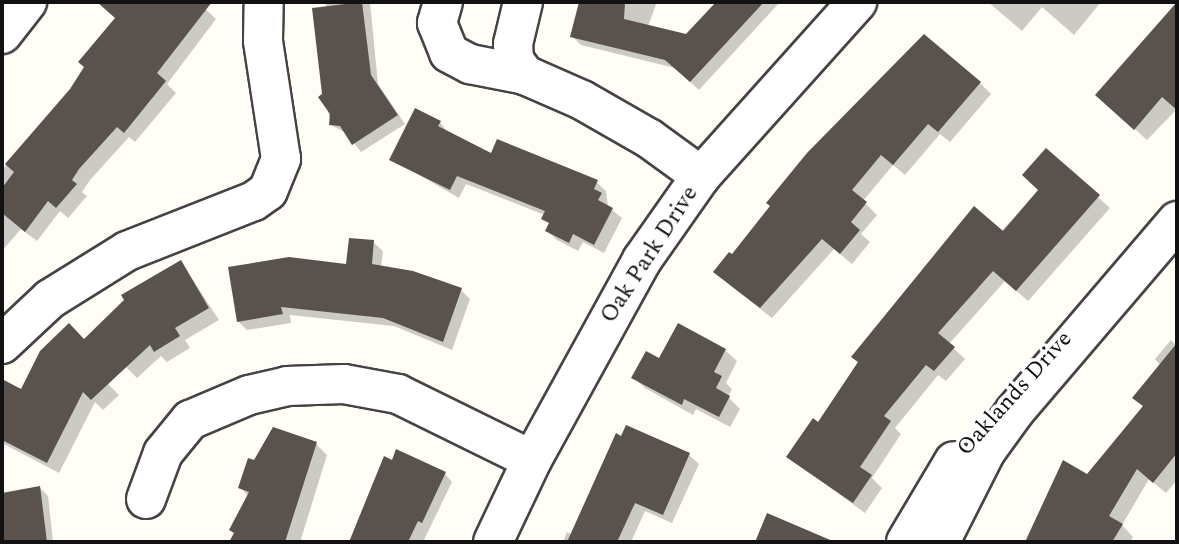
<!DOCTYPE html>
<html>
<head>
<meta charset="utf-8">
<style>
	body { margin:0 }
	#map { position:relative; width:1179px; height:544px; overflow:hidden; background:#fffdf5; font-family:Spectral,serif }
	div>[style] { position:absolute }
	.shadow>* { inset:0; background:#0003 }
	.building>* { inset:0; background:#5a524d }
	.roads { filter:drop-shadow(2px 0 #444) drop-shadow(-2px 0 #444) drop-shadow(0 2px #444) drop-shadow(0 -2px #444) }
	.minor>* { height:38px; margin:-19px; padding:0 19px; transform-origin:19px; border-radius:19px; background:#fff }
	span { translate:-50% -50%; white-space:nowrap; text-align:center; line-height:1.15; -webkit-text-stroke:7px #fff; paint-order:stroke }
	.street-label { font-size:23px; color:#111 }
	.frame { position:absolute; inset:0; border:4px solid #111; pointer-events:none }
</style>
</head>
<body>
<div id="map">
	<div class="shadow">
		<div style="clip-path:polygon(109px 2px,198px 2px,216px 19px,167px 84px,176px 93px,135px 142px,129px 137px,90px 180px,82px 192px,87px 196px,68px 218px,60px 211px,37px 241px,21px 229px,2px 251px,2px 170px,72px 90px,117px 18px,105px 6px)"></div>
		<div style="clip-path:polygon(326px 2px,370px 2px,378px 84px,405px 124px,361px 152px,346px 133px,331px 125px,324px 95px)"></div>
		<div style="clip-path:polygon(581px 2px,657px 2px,648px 26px,687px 36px,718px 2px,780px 2px,699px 90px,675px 68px,581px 45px,572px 36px)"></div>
		<div style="clip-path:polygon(988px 2px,1101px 2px,1074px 35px,1042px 7px,1022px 31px)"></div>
		<div style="clip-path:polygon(1177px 2px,1177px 109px,1147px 140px,1097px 95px)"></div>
		<div style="clip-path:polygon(980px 83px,991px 94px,950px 142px,940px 134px,905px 175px,893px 165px,863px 201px,877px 215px,861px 234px,870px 242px,852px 264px,834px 249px,772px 318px,727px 283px,733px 257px)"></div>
		<div style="clip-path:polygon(440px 122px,448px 133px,492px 155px,498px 141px,596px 182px,606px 191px,608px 207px,622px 218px,604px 253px,583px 242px,578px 251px,557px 240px,547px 231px,550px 225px,545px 215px,466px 184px,459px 198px,391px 159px)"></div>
		<div style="clip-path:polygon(1046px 150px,1110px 208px,1028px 301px,1005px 281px,949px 344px,965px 359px,946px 381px,938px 375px,895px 428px,901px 434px,872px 478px,882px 488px,865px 513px,788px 457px,1040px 190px)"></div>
		<div style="clip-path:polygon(373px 242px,383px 251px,381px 267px,461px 290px,470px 299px,452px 350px,394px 326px,290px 315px,291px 323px,247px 330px,238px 321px,348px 266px)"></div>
		<div style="clip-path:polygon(181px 262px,219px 320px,185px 340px,190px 348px,167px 362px,161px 356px,137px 378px,126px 367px)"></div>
		<div style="clip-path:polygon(1171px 340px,1177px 346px,1177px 480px,1166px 493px,1149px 479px,1122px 525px,1133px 537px,1130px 542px,1026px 542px,1064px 463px,1087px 476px,1144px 407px,1135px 398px,1161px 366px,1155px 359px)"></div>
		<div style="clip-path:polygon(725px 350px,737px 361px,726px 383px,732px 389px,728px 397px,740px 409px,730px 427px,696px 409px,693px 415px,645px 388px,633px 377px,660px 360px)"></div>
		<div style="clip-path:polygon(108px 384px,119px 395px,103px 410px,95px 402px,59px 473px,2px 443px,2px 417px,16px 389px)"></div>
		<div style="clip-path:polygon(627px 427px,689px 455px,699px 464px,672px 523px,645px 511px,631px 542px,563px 542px,567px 532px,573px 535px)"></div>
		<div style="clip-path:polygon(316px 444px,327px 455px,301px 539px,304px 542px,231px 542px,248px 496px,240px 487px,255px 462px)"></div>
		<div style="clip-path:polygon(385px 458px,445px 474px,452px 482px,423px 542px,350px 542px)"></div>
		<div style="clip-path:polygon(40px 488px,48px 496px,53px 542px,2px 542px,2px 494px)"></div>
	</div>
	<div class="building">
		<div style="clip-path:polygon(97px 2px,212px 2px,157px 73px,166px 81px,124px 133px,117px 127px,79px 169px,72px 180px,77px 184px,56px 208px,48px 201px,25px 232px,2px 213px,2px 188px,14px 172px,5px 164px,70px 89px,84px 67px,78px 62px,115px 18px)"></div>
		<div style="clip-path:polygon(362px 2px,371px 75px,398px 115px,352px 145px,340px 126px,329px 125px,330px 114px,318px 97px,322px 94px,312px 8px)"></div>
		<div style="clip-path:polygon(579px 2px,625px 2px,624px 19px,686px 34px,716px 2px,764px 2px,690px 82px,665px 60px,570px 37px)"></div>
		<div style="clip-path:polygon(1177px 2px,1177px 110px,1162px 97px,1134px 130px,1095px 95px)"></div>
		<div style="clip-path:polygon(924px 34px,981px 82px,938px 132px,928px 124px,893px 165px,881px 155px,852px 190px,867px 202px,851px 222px,860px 230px,840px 254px,822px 239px,760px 308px,713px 272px,729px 252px,732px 254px,770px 206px,766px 203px,807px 153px)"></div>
		<div style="clip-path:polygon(415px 108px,441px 121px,438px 126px,491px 153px,497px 139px,598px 180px,594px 189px,602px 193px,598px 200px,613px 208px,594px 245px,573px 234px,569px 243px,545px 231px,549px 223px,541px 219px,545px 211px,457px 176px,450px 190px,389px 160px)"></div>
		<div style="clip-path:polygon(1046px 148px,1100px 195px,1016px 291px,993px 271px,938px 333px,955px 347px,934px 371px,926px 365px,884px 416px,891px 421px,860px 467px,872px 475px,853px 503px,786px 457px,813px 418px,818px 422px,858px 362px,851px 357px,974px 206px,1003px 231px,1038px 190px,1022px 175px)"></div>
		<div style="clip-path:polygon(349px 238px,374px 240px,372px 264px,413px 271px,462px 288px,443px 342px,383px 318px,281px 307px,283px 314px,237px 322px,228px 267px,289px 257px,346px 264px)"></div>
		<div style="clip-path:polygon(181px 260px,209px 308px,175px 328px,180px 336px,154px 352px,150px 345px,91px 400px,83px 392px,47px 463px,2px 440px,2px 379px,21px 389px,40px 351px,69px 323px,84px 339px,124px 300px,121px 295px)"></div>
		<div style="clip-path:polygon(678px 323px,726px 349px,714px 372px,722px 376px,716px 388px,730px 396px,719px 417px,684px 399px,682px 405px,631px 378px,646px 351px,659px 358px)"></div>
		<div style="clip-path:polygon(1177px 343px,1177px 453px,1153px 483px,1137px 469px,1109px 516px,1123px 524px,1112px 542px,1025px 542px,1063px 460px,1087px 474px,1143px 406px,1132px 398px)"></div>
		<div style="clip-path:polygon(626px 425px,690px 453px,663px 515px,635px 503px,617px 542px,567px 542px,616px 433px,621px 436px)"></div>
		<div style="clip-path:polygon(273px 427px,317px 442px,285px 542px,229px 542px,234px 533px,229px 530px,249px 492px,238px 488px,248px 458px,254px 460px)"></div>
		<div style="clip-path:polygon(396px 449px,446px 472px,422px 523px,418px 521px,408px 542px,349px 542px,384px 456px,392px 460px)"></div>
		<div style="clip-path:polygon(40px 486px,47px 542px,2px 542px,2px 493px)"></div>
		<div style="clip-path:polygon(767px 513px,835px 542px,755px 542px)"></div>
	</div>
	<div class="roads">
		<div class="minor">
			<div style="left:443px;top:2px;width:22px;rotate:106deg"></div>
			<div style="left:437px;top:23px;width:32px;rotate:68deg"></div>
			<div style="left:449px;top:53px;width:24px;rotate:28deg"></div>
			<div style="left:470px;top:64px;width:56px;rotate:11.3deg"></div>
			<div style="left:525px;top:75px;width:62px;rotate:23.7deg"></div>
			<div style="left:582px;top:100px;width:78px;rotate:29.8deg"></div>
			<div style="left:650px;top:139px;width:63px;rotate:36deg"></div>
			<div style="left:523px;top:2px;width:43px;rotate:103.4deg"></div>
			<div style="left:513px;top:44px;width:16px;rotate:86deg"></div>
			<div style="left:514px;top:60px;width:19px;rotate:54deg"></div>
			<div style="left:2px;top:34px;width:41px;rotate:-52deg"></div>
			<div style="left:2px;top:344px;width:66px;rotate:-43.2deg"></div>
			<div style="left:50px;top:299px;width:91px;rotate:-31.9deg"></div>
			<div style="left:127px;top:251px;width:136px;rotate:-21.5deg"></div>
			<div style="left:254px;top:201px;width:17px;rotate:-36deg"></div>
			<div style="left:268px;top:191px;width:35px;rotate:-68deg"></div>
			<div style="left:281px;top:159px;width:119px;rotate:-98.7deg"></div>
			<div style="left:263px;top:41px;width:39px;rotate:-89deg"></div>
			<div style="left:146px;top:499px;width:49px;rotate:-69.7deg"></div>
			<div style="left:163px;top:453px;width:43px;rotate:-50.7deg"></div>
			<div style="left:190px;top:420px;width:64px;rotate:-23deg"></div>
			<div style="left:249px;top:395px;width:39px;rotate:-13deg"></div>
			<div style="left:287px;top:386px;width:57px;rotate:-2deg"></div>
			<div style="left:344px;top:384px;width:55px;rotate:10.5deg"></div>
			<div style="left:398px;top:394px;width:149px;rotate:26.2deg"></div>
			<div style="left:493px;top:542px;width:91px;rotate:-64.6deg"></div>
			<div style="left:532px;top:460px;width:228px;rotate:-61.2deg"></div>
			<div style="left:642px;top:260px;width:103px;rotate:-54.9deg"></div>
			<div style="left:701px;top:176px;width:234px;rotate:-48.1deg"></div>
			<div style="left:906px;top:542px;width:94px;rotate:-59.3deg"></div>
			<div style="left:940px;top:542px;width:102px;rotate:-63.2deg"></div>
			<div style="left:986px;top:451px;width:49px;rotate:-54.1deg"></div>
			<div style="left:1015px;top:411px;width:250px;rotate:-49.5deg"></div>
		</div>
	</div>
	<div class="street-label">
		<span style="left:650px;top:255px;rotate:-57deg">Oak Park Drive</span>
		<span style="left:1015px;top:394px;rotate:-48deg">Oaklands Drive</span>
	</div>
	<div class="frame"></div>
</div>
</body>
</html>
